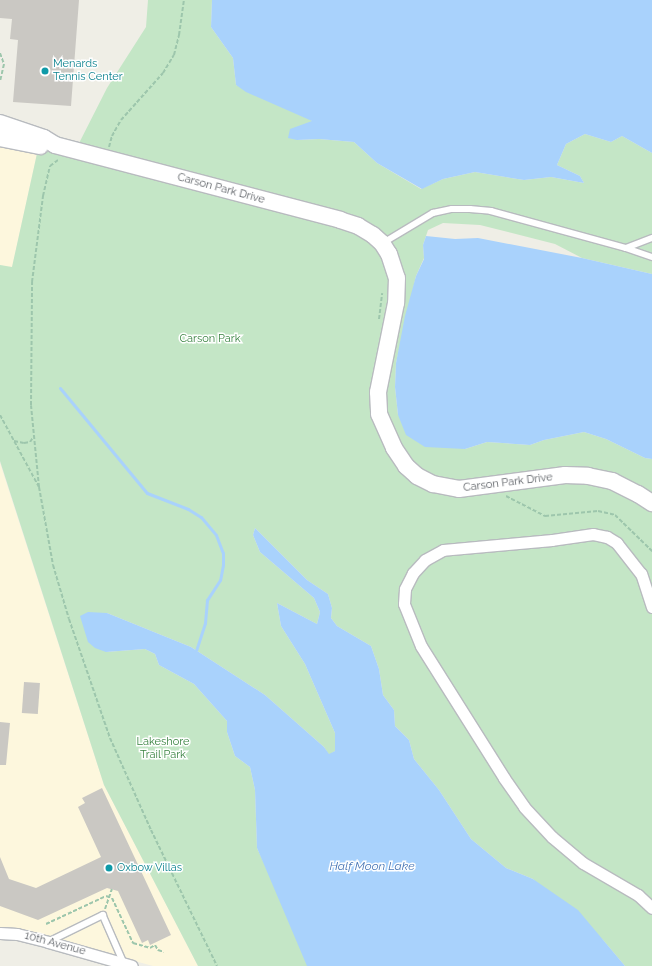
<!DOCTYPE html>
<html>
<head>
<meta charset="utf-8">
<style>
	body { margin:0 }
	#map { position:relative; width:652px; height:966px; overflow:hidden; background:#efeee6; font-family:Raleway,sans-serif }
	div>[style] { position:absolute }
	.commercial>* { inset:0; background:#fdf7dd }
	.green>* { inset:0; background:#c4e6c6 }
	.water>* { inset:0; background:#a9d2fc }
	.stream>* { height:3px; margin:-1.5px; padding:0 1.5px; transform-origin:1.5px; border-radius:1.5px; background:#a9d2fc }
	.building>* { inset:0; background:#cac8c3; transform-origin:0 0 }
	.path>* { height:2px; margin-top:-1px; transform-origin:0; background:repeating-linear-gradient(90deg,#9dc6ac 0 4px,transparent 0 6px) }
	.roads { filter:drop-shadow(1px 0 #b8bbbf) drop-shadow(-1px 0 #b8bbbf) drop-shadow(0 1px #b8bbbf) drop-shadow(0 -1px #b8bbbf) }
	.lane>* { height:5.5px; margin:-2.75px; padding:0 2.75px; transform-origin:2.75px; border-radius:2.75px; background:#fff }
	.street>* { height:11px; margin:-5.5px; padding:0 5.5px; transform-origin:5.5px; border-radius:5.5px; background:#fff }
	.secondary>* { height:16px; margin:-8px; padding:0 8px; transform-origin:8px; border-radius:8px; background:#fff }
	.dots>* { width:11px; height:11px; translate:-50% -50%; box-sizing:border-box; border:2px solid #fff; border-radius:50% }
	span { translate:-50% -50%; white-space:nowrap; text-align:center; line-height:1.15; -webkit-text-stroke:3px #fff; paint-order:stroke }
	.culture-label { font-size:11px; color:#0d838f }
	.left { translate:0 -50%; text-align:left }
	.street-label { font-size:11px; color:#5d6166 }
	.park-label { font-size:11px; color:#388240 }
	.water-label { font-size:12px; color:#4977b6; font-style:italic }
</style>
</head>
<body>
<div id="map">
	<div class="commercial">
		<div style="clip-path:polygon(0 142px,38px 149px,12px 268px,0 265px)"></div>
		<div style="clip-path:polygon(0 463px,104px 785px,198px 966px,153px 966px,18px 929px,0 927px)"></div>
	</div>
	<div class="green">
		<div style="clip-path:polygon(148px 0,212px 0,211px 27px,233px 58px,236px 85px,313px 121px,297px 140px,319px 139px,354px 142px,377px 163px,421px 189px,443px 179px,475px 172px,524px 180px,551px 177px,584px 183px,580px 176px,557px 165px,566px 144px,585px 134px,611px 142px,622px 136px,652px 153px,652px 274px,582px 258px,555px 244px,480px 225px,443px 223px,428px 230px,423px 245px,424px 258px,416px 276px,396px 363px,395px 387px,398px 415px,465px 449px,487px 442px,530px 445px,544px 440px,584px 432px,606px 439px,645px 458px,652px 459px,652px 966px,625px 966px,603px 940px,533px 879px,506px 868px,471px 839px,439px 790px,414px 759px,409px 740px,395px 726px,394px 710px,383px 695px,379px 669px,371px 646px,337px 626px,331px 618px,332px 608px,328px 594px,307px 580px,255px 528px,253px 535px,260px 552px,314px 598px,320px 612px,317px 624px,277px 603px,281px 626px,305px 664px,335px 733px,335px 751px,329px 755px,324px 747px,265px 695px,191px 647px,107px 613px,106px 652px,145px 649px,155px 654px,159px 665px,194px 684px,227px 721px,227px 732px,235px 756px,250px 767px,255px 790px,257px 848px,311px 966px,198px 966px,104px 785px,0 461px,0 265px,12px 267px,38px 149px,72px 157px,107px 88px,146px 27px)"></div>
	</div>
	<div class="water">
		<div style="clip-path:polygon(212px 0,652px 0,652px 153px,622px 136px,611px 142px,585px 134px,566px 144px,557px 165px,580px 176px,584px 183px,551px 177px,524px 180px,475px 172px,443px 179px,422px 189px,377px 163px,354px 142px,319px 139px,297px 140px,288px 138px,290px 129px,312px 121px,246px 92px,236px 85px,233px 58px,211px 27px)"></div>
		<div style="clip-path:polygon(426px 236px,455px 239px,478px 238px,582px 258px,652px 274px,652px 459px,645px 458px,606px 439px,584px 432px,544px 440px,530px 445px,487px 442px,465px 449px,425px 447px,406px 435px,398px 415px,395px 387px,396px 363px,405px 316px,416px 276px,424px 259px,423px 245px)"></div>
		<div style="clip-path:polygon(255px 528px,307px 580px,328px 594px,332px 608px,331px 618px,337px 626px,371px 646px,379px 669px,383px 695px,394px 710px,395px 726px,409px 740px,414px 759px,439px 790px,471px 839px,506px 868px,533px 879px,578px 910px,625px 966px,307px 966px,257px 848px,255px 790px,250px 767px,235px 756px,227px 732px,227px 721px,194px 684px,159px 665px,155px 654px,145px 649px,106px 652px,95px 648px,88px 642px,80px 616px,88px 612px,107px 613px,191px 647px,265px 695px,324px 747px,329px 754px,335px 751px,335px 733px,305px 664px,281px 626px,277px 603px,317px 624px,320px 612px,314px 598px,260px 552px,253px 535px)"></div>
	</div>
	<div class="stream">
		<div style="left:60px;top:388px;width:136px;rotate:50.4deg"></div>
		<div style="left:147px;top:493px;width:44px;rotate:21.3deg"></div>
		<div style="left:188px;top:509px;width:15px;rotate:32deg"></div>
		<div style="left:201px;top:517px;width:23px;rotate:50deg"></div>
		<div style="left:216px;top:535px;width:19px;rotate:69deg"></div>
		<div style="left:223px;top:553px;width:12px;rotate:90deg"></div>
		<div style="left:223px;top:565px;width:15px;rotate:101deg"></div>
		<div style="left:220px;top:580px;width:24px;rotate:123deg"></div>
		<div style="left:207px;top:600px;width:23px;rotate:95deg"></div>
		<div style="left:205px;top:623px;width:28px;rotate:108deg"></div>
	</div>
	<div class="building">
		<div style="clip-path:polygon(0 0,79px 0,71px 106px,13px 102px,18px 40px,10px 39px,12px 19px,0 18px)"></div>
		<div style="left:24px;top:682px;width:16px;height:31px;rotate:4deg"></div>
		<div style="clip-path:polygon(0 722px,10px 723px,6px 765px,0 765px)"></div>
		<div style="clip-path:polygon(102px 788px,171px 935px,150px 945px,148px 940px,142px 943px,118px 891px,107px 888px,38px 920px,0 906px,0 857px,9px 879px,36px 888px,101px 857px,78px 807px,85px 803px,82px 798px)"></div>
	</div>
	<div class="path">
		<div style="left:0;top:53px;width:12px;rotate:70deg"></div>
		<div style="left:4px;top:64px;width:18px;rotate:103deg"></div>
		<div style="left:109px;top:147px;width:11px;rotate:-75deg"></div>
		<div style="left:112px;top:136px;width:18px;rotate:-61deg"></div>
		<div style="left:121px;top:120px;width:63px;rotate:-48.2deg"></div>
		<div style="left:163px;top:73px;width:21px;rotate:-59deg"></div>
		<div style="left:174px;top:55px;width:21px;rotate:-76deg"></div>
		<div style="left:179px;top:35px;width:35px;rotate:-82deg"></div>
		<div style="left:379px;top:319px;width:26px;rotate:-83deg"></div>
		<div style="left:0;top:415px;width:82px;rotate:61.6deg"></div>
		<div style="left:39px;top:487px;width:79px;rotate:79.8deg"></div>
		<div style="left:53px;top:565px;width:56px;rotate:73.5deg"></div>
		<div style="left:69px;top:619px;width:126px;rotate:71deg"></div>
		<div style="left:110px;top:738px;width:101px;rotate:66deg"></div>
		<div style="left:151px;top:830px;width:151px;rotate:64.1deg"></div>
		<div style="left:14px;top:441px;width:10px;rotate:11deg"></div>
		<div style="left:24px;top:443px;width:6px;rotate:-9deg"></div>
		<div style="left:30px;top:442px;width:7px;rotate:-56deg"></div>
		<div style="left:39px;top:487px;width:82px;rotate:-95.6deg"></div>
		<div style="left:31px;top:405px;width:123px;rotate:-89.5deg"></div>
		<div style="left:32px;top:282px;width:87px;rotate:-82.7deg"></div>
		<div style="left:43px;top:196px;width:31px;rotate:-77deg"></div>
		<div style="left:50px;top:166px;width:10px;rotate:-37deg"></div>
		<div style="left:506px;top:496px;width:44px;rotate:27.1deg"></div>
		<div style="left:545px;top:516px;width:53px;rotate:-5.4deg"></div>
		<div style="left:598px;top:511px;width:17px;rotate:13deg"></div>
		<div style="left:615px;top:515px;width:52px;rotate:44.2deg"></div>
		<div style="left:105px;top:909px;width:21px;rotate:-71deg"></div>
		<div style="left:46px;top:924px;width:66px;rotate:-25deg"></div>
		<div style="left:106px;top:896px;width:6px;rotate:18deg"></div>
		<div style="left:112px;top:898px;width:50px;rotate:65deg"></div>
		<div style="left:133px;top:943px;width:18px;rotate:16deg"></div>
		<div style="left:150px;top:948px;width:6px;rotate:-31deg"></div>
		<div style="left:155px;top:945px;width:6px;rotate:59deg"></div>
		<div style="left:158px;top:950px;width:6px;rotate:18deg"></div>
	</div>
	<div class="roads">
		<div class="lane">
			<div style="left:383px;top:243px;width:58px;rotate:-31deg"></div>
			<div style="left:433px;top:213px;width:19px;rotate:-12deg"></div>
			<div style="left:452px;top:209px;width:18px"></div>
			<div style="left:470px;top:209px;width:21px;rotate:5deg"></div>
			<div style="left:491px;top:211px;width:140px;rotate:15.3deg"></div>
			<div style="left:626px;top:248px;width:28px;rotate:19deg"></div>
			<div style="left:626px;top:248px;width:28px;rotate:-21deg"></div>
			<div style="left:50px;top:941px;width:59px;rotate:-26.1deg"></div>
			<div style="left:103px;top:915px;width:52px;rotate:66.4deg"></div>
		</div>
		<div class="street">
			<div style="left:652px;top:607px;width:35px;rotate:-108deg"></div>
			<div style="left:641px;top:574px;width:39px;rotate:-128deg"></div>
			<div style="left:617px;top:543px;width:12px;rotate:-149deg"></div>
			<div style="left:607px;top:537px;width:14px;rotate:-168deg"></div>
			<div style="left:593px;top:534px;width:41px;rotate:171.7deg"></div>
			<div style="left:552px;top:540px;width:109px;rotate:174.8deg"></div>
			<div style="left:443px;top:550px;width:21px;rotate:151deg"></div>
			<div style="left:425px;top:560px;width:18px;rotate:133deg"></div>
			<div style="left:413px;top:573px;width:18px;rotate:117deg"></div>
			<div style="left:405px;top:589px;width:15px;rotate:94deg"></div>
			<div style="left:404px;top:604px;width:45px;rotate:68deg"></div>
			<div style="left:421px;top:646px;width:156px;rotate:57.8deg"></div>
			<div style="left:504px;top:778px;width:35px;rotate:55deg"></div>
			<div style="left:524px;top:807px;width:41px;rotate:47deg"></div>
			<div style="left:552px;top:837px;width:40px;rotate:40deg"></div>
			<div style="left:583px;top:863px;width:64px;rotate:30.2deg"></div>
			<div style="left:638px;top:895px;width:19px;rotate:43deg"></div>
			<div style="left:0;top:933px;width:17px;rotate:3deg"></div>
			<div style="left:17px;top:934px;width:32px;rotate:14deg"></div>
			<div style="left:48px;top:942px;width:87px;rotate:15.9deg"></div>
		</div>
		<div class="secondary">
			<div style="left:0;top:123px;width:46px;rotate:18.8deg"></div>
			<div style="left:44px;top:138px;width:13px;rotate:32deg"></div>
			<div style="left:55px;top:145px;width:295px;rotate:14.7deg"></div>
			<div style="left:340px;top:220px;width:19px;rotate:18deg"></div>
			<div style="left:358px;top:226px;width:17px;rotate:31deg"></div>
			<div style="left:373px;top:235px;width:12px;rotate:42deg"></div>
			<div style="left:382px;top:243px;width:13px;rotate:58deg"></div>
			<div style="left:389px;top:254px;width:25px;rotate:72deg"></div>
			<div style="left:397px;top:278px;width:25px;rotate:92deg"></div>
			<div style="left:396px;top:303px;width:91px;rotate:101.4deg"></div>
			<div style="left:378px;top:392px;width:22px;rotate:87deg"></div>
			<div style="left:379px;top:414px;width:37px;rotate:66deg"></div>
			<div style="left:394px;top:448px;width:22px;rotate:56deg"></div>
			<div style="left:406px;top:466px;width:15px;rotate:42deg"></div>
			<div style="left:417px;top:476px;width:18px;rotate:27deg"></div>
			<div style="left:433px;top:484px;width:26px;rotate:11deg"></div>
			<div style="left:459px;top:489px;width:107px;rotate:-7.5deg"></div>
			<div style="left:565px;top:475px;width:23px;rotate:2deg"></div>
			<div style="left:588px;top:476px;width:25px;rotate:12deg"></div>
			<div style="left:612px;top:481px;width:29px;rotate:27deg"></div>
			<div style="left:638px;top:494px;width:17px;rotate:33deg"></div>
			<div style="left:0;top:138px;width:41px;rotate:11.3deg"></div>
		</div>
	</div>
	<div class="dots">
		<div style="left:45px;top:71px;background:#0f9aa8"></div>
		<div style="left:109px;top:868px;background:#0f9aa8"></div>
	</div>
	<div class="culture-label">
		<span class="left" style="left:53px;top:71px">Menards<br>Tennis Center</span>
		<span class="left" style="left:117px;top:868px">Oxbow Villas</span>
	</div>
	<div class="street-label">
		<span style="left:221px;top:189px;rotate:15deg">Carson Park Drive</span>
		<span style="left:508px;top:483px;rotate:-7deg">Carson Park Drive</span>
		<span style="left:55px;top:944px;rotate:15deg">10th Avenue</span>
	</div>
	<div class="park-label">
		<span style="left:210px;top:339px">Carson Park</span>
		<span style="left:163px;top:749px">Lakeshore<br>Trail Park</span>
	</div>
	<div class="water-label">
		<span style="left:372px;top:867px">Half Moon Lake</span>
	</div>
</div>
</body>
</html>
